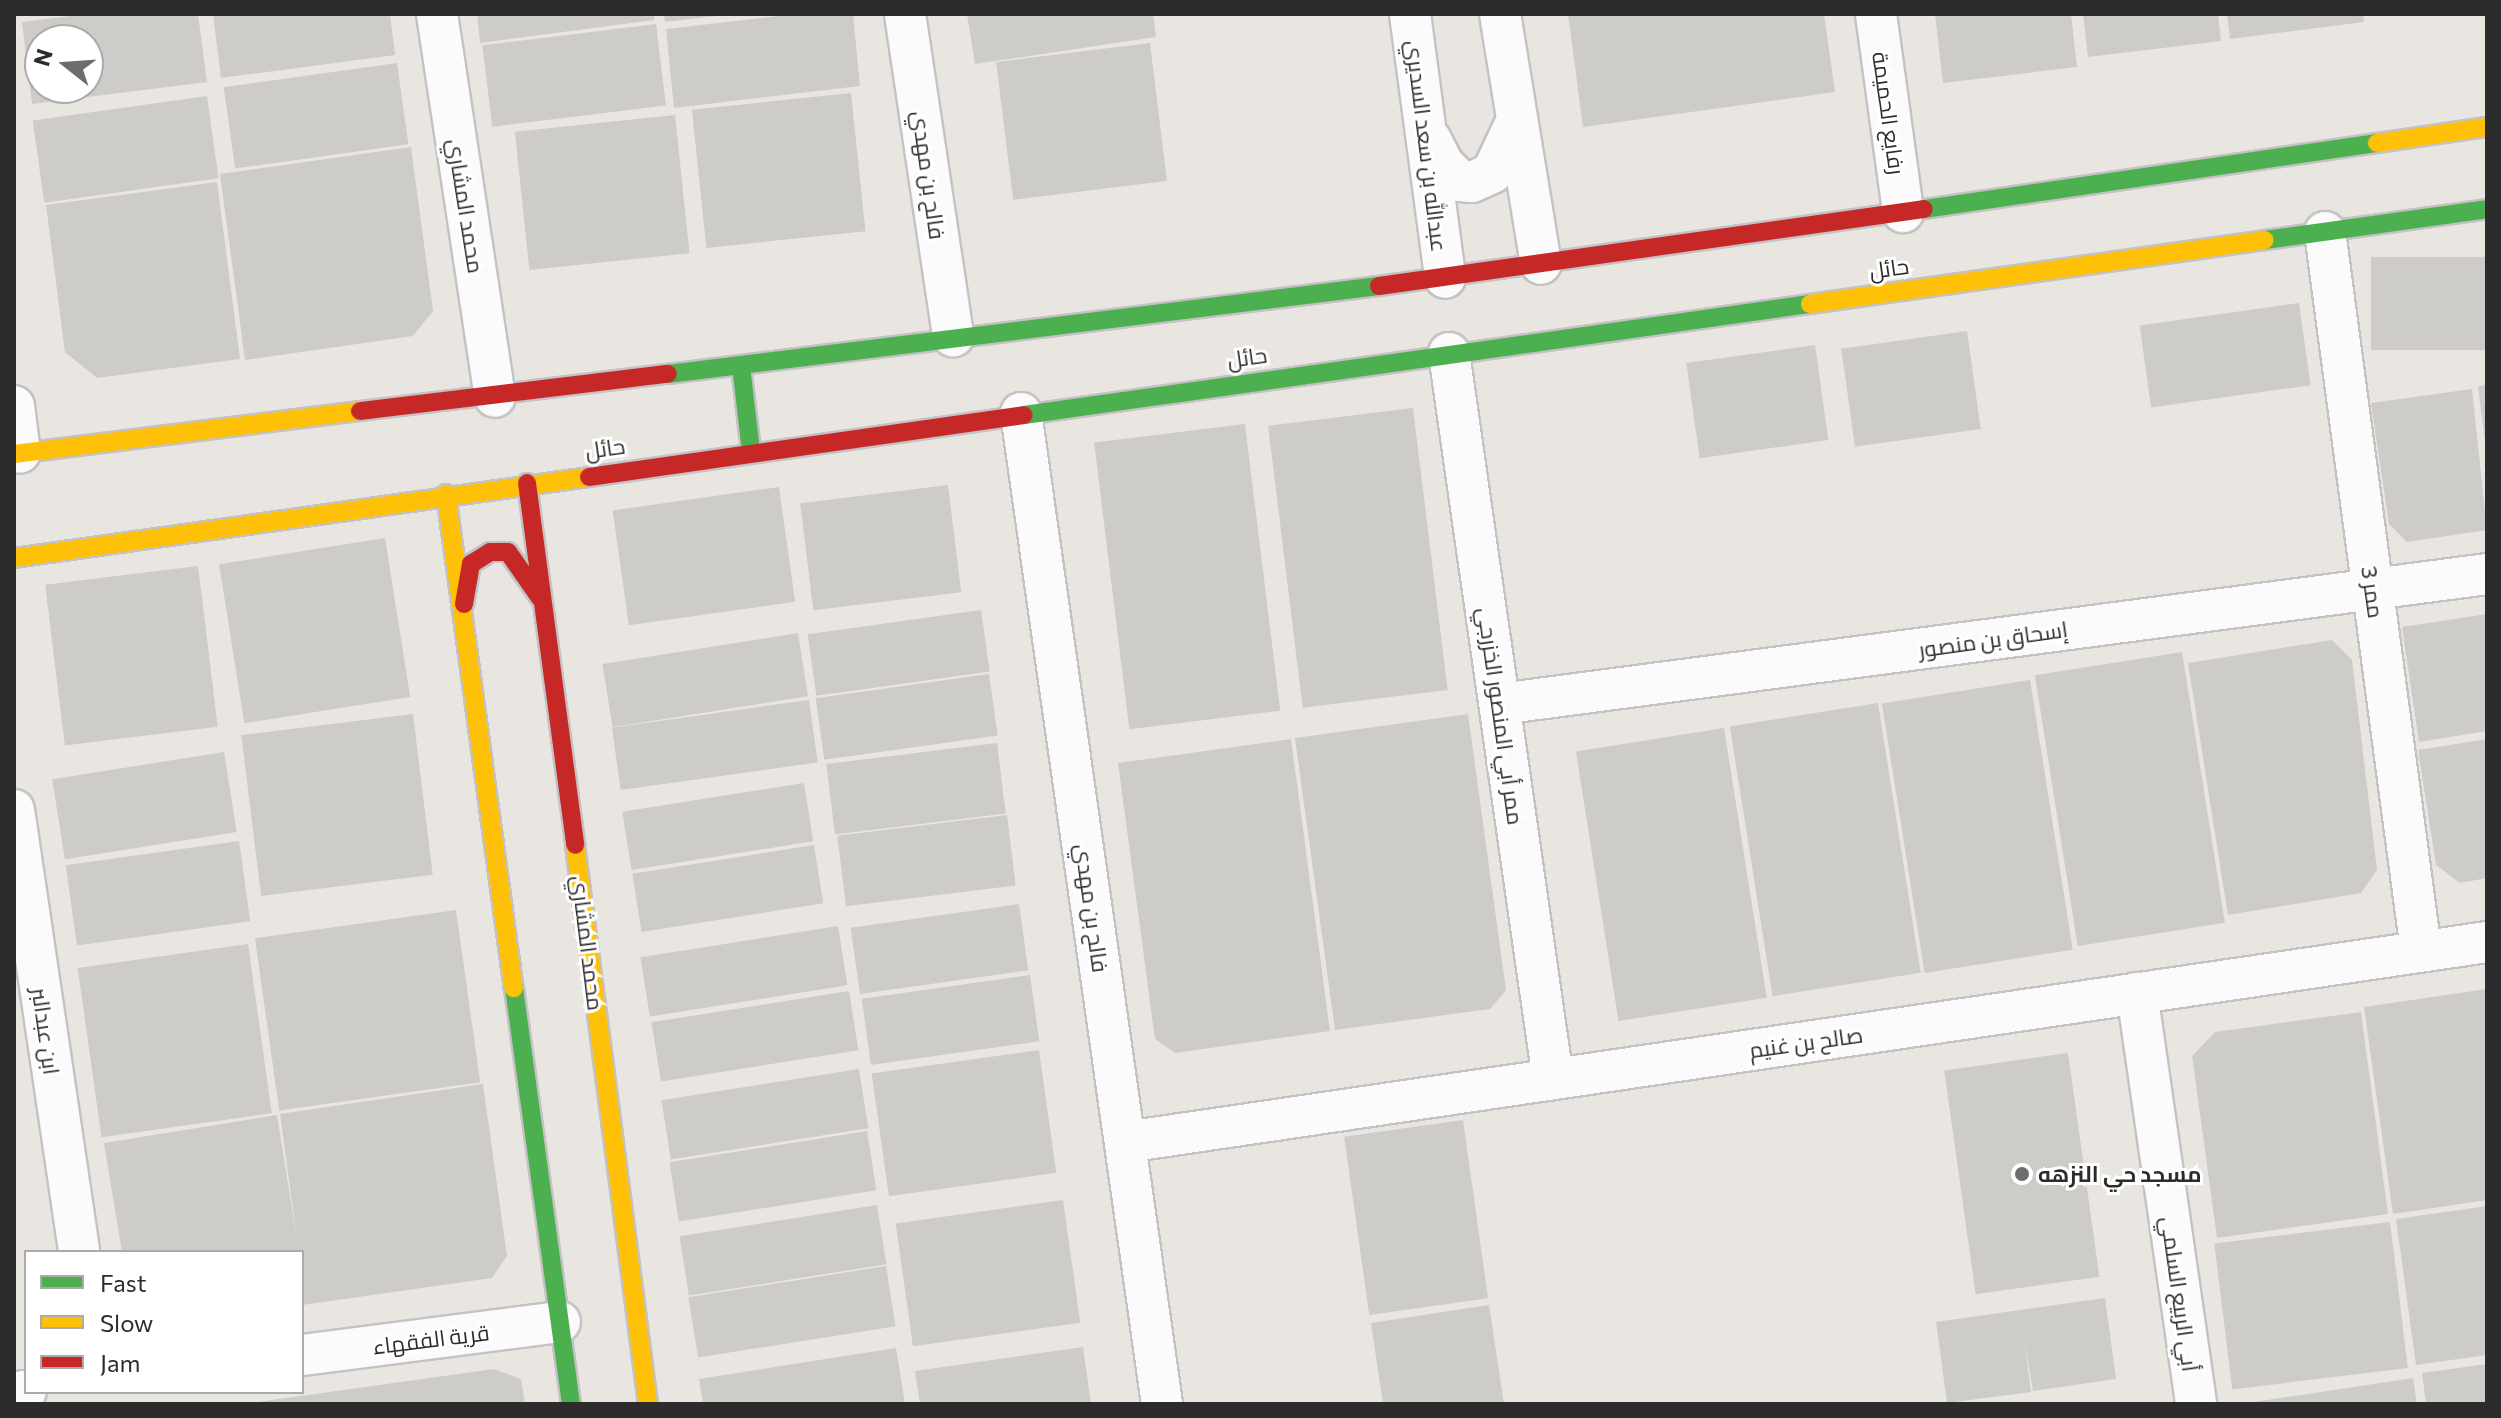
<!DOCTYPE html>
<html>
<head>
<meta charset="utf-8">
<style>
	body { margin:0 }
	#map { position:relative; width:2501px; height:1418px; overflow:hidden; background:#e9e6e2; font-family:Commissioner,Cairo,sans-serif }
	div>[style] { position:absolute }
	.building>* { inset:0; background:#ceccc9; transform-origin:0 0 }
	.roads { filter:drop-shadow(2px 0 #c4c2c2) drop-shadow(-2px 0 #c4c2c2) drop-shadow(0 2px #c4c2c2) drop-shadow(0 -2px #c4c2c2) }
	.street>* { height:40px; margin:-20px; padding:0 20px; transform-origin:20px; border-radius:20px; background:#fcfbfb }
	.fast>* { height:18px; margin:-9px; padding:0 9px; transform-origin:9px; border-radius:9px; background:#4caf50 }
	.slow>* { height:18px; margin:-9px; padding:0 9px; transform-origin:9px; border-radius:9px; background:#ffc107 }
	.jam>* { height:18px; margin:-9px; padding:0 9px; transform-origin:9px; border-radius:9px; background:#c62828 }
	.dots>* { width:22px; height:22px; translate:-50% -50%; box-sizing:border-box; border:4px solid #fff; border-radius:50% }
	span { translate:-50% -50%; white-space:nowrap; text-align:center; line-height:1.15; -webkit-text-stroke:6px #fff; paint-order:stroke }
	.street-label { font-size:22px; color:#2c2c2c }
	.poi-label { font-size:22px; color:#2c2c2c; font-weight:700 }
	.left { translate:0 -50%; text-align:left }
	.frame { position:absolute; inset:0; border:16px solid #2c2c2c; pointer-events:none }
	.legend { position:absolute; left:24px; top:1250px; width:280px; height:144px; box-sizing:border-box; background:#fff; border:2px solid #ababab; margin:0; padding:10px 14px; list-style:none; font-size:24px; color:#2c2c2c }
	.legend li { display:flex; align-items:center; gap:16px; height:40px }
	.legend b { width:40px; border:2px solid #ababab }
	.north { position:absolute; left:24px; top:24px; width:80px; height:80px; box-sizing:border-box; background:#fff; border:2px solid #ababab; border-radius:50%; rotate:287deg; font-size:22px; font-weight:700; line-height:32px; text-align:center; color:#2c2c2c }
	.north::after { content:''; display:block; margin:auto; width:28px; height:36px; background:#6e6d6c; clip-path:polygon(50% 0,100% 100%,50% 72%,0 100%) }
</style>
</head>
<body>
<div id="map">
	<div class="building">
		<div style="clip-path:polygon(evenodd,87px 14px,198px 14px,207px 82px,32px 104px,22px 22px,87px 14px,40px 40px,88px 40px,88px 88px,40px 88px,40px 40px)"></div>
		<div style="clip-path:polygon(213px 14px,390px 14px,395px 55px,221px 78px)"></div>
		<div style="clip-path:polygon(477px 14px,654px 14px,654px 20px,480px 43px)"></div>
		<div style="clip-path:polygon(664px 14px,715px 14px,715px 16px,665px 22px)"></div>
		<div style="clip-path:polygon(796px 14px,853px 14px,860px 86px,674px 108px,666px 29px)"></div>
		<div style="clip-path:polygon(967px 14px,1153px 14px,1156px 37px,975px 64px)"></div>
		<div style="clip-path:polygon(1568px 14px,1824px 14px,1835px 92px,1583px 127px)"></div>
		<div style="clip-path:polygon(1935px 14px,2071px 14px,2077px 67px,1943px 83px)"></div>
		<div style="clip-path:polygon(2083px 14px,2218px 14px,2221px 41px,2088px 57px)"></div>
		<div style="clip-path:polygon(2227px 14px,2363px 14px,2364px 22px,2230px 39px)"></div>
		<div style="left:656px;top:24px;width:82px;height:175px;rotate:83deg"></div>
		<div style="left:1150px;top:43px;width:139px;height:155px;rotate:83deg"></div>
		<div style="left:397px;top:63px;width:82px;height:175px;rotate:82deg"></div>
		<div style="left:851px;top:93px;width:139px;height:160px;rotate:84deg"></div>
		<div style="left:207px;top:96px;width:83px;height:176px;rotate:82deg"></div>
		<div style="left:675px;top:115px;width:139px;height:161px;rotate:84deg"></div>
		<div style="clip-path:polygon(411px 147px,433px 311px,413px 336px,245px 360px,220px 174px)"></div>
		<div style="clip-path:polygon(217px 182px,240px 359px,97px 378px,65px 352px,46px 205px)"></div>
		<div style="left:2487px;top:257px;width:93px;height:116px;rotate:90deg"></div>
		<div style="left:2299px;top:303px;width:83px;height:161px;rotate:82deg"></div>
		<div style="left:1967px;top:331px;width:99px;height:127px;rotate:82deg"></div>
		<div style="left:1815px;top:345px;width:96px;height:130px;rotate:82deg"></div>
		<div style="clip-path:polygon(2487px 385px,2487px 442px,2485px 442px,2478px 386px)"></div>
		<div style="clip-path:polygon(2472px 389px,2487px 530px,2407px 542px,2389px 524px,2371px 403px)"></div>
		<div style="left:1413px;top:408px;width:284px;height:146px;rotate:83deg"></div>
		<div style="left:1245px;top:424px;width:289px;height:152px;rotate:83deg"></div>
		<div style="left:948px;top:485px;width:108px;height:149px;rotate:83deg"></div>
		<div style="left:779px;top:487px;width:116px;height:168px;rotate:82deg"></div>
		<div style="left:385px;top:538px;width:161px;height:168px;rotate:81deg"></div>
		<div style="left:198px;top:566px;width:162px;height:154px;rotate:83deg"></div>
		<div style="left:981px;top:610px;width:62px;height:175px;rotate:82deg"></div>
		<div style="clip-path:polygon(2487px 614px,2487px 731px,2419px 742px,2402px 627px)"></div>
		<div style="left:798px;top:633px;width:64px;height:198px;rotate:81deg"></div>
		<div style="clip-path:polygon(2332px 640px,2352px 660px,2377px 870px,2361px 893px,2228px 915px,2188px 663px)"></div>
		<div style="left:2182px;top:652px;width:274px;height:149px;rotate:81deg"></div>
		<div style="left:989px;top:674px;width:62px;height:175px;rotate:82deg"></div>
		<div style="left:2030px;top:680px;width:273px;height:150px;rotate:81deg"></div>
		<div style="left:809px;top:700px;width:63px;height:199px;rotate:82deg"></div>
		<div style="left:1878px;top:703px;width:273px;height:150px;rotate:81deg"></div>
		<div style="left:413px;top:714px;width:162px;height:173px;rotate:83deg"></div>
		<div style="clip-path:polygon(1468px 714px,1506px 990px,1490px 1009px,1335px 1030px,1295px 738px)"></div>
		<div style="left:1724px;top:728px;width:273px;height:150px;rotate:81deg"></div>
		<div style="clip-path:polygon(1291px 739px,1330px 1031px,1175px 1053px,1155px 1039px,1118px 763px)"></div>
		<div style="clip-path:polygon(2487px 739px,2487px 878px,2460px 883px,2436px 865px,2418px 750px)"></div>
		<div style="left:997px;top:743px;width:71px;height:172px;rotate:83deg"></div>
		<div style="left:224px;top:752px;width:81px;height:174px;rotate:81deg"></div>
		<div style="left:804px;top:783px;width:59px;height:184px;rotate:81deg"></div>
		<div style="left:1007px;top:815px;width:71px;height:171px;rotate:83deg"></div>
		<div style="left:239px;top:841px;width:81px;height:175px;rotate:82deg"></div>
		<div style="left:814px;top:845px;width:59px;height:184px;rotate:81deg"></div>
		<div style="left:1019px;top:904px;width:67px;height:170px;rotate:82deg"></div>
		<div style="left:456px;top:910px;width:174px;height:203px;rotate:82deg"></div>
		<div style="left:838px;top:926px;width:60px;height:200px;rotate:81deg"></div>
		<div style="left:248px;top:944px;width:171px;height:172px;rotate:82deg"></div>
		<div style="left:1030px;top:975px;width:67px;height:170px;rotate:82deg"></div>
		<div style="clip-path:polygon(2487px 989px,2487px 1200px,2393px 1214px,2364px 1007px)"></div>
		<div style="left:849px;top:991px;width:60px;height:200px;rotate:81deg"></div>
		<div style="clip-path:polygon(2361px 1012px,2388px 1214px,2217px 1238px,2192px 1056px,2215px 1032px)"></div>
		<div style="left:1039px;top:1050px;width:124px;height:169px;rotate:82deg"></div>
		<div style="left:2068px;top:1053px;width:226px;height:125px;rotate:82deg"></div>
		<div style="left:859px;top:1069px;width:60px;height:200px;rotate:81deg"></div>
		<div style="clip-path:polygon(483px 1084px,507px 1256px,492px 1278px,302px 1305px,302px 1252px,122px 1252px,104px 1143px,277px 1115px,297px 1239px,280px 1114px)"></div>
		<div style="left:1463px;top:1120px;width:180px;height:120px;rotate:82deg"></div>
		<div style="left:867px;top:1131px;width:60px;height:200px;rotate:81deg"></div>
		<div style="left:1063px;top:1200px;width:124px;height:169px;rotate:82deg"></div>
		<div style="left:877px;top:1205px;width:60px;height:200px;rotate:81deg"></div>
		<div style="clip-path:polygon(2487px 1206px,2487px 1355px,2416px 1365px,2396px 1219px)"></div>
		<div style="left:2390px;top:1222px;width:147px;height:177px;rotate:83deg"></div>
		<div style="left:886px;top:1266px;width:61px;height:200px;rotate:81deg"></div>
		<div style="clip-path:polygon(2105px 1298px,2116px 1379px,2033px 1391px,2024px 1337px,2031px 1392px,1947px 1403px,1936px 1322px)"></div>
		<div style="clip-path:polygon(1489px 1305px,1504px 1404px,1383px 1404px,1371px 1323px)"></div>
		<div style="clip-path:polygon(1083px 1347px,1091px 1404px,920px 1404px,915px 1371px)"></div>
		<div style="clip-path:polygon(896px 1348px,905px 1404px,703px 1404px,699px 1379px)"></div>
		<div style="clip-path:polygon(2487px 1364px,2487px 1404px,2426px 1404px,2422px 1373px)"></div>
		<div style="clip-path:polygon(494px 1369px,521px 1379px,525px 1404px,243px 1404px)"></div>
		<div style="clip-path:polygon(2413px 1378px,2417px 1404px,2254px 1404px,2254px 1402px)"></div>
	</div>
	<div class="roads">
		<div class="street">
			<div style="left:437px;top:14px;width:387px;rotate:81.4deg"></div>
			<div style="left:905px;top:14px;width:326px;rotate:81.5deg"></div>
			<div style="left:1410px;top:14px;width:266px;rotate:82.4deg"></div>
			<div style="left:1500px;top:14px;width:253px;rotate:80.7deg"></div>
			<div style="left:1876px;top:14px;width:200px;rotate:82.2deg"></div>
			<div style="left:1431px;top:140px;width:27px;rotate:63deg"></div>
			<div style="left:1443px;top:164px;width:24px;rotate:45deg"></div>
			<div style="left:1460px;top:181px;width:12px;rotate:5deg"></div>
			<div style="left:1472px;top:182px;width:22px;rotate:-24deg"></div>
			<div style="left:1492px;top:173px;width:59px;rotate:-64.7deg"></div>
			<div style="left:2325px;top:232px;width:725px;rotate:82.39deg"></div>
			<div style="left:1449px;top:353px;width:733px;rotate:81.85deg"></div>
			<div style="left:14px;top:406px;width:47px;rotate:82.7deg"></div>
			<div style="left:1021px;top:413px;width:1001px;rotate:81.9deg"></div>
			<div style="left:1500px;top:704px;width:996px;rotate:-7.5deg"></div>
			<div style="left:14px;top:810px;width:447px;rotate:81.6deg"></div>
			<div style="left:2137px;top:993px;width:415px;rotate:81.8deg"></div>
			<div style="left:1126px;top:1142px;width:1376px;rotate:-8.36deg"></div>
			<div style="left:302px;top:1355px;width:260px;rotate:-7.3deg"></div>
			<div style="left:14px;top:1392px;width:12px;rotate:-5deg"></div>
		</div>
		<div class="fast">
			<div style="left:1924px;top:209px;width:458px;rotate:-8.3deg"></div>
			<div style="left:2265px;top:240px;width:224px;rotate:-7.9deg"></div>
			<div style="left:741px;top:366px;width:86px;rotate:83.3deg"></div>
			<div style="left:668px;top:374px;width:716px;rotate:-7.06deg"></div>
			<div style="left:1024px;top:415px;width:794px;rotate:-8.04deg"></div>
			<div style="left:514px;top:988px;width:420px;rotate:82.2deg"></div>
		</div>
		<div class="slow">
			<div style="left:2377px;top:143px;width:111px;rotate:-8.3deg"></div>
			<div style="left:1810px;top:304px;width:459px;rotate:-8deg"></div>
			<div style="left:14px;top:454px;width:349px;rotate:-7.1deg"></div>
			<div style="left:446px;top:494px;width:499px;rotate:82.2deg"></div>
			<div style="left:14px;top:558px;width:581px;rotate:-8.02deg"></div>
			<div style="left:575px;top:845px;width:564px;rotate:82.56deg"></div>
		</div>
		<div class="jam">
			<div style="left:1379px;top:286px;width:550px;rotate:-8.04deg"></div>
			<div style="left:360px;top:411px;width:310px;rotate:-6.9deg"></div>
			<div style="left:589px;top:477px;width:439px;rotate:-8.1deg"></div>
			<div style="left:527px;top:483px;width:365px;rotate:82.4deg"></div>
			<div style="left:464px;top:604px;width:41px;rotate:-80.1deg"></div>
			<div style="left:471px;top:564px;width:22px;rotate:-32deg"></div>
			<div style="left:490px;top:552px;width:18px"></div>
			<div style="left:508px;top:552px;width:56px;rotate:55.2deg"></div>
		</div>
	</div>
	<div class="dots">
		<div style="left:2022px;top:1174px;background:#6e6d6c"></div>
	</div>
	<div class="street-label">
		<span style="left:1889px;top:113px;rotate:82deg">رفايع الحميمة</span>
		<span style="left:1427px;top:146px;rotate:83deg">عبدالله بن سعد السديري</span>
		<span style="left:929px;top:175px;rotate:82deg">فالح بن مهدي</span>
		<span style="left:466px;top:206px;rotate:81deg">محمد المشاري</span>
		<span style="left:1889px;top:268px;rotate:-8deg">حائل</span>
		<span style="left:1247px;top:357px;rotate:-8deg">حائل</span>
		<span style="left:605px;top:448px;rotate:-8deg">حائل</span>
		<span style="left:2373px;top:592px;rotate:82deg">ممر 3</span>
		<span style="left:1993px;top:639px;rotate:-8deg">إسحاق بن منصور</span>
		<span style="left:1501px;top:716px;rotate:82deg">ممر أبي المنصور الخزرجي</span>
		<span style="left:1092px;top:908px;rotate:82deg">فالح بن مهدي</span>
		<span style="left:588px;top:943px;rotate:83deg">محمد المشاري</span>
		<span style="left:46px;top:1031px;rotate:82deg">ابن عبدالبر</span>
		<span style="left:1806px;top:1042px;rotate:-8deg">صالح بن غنيم</span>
		<span style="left:2180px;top:1294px;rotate:82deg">أبي الربيع السلمي</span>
		<span style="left:431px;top:1339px;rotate:-7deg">قرية الفقهاء</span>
	</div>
	<div class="poi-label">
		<span class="left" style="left:2038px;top:1174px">مسجد حي النزهه</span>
	</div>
	<div class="frame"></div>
	<ul class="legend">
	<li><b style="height:10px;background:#4caf50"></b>Fast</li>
	<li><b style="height:10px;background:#ffc107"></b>Slow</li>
	<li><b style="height:10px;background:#c62828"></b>Jam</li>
	</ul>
	<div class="north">N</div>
</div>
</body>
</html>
